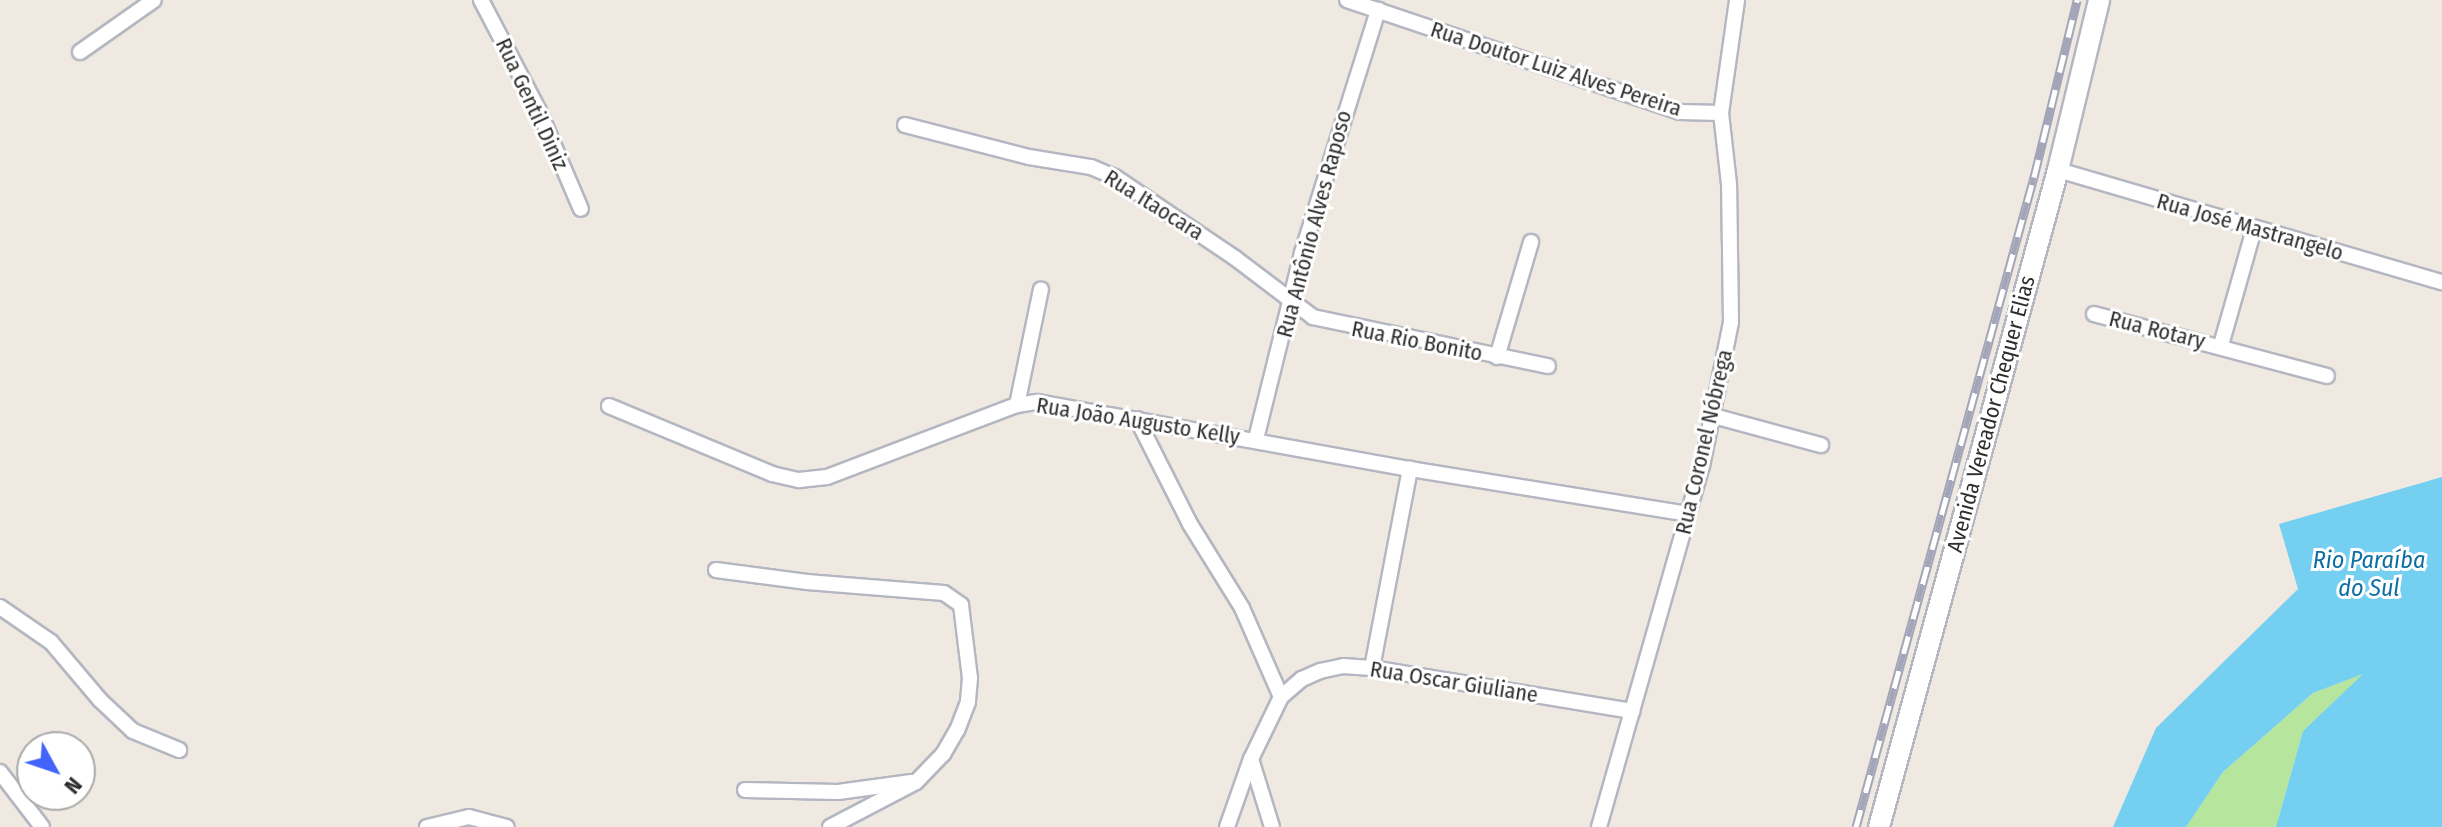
<!DOCTYPE html>
<html>
<head>
<meta charset="utf-8">
<style>
	body { margin:0 }
	#map { position:relative; width:2442px; height:827px; overflow:hidden; background:#efe9e1; font-family:"Fira Sans Condensed",sans-serif }
	div>[style] { position:absolute }
	.green>* { inset:0; background:#b6e59e }
	.water>* { inset:0; background:#75cff0 }
	.roads { filter:drop-shadow(2px 0 #b4b7c1) drop-shadow(-2px 0 #b4b7c1) drop-shadow(0 2px #b4b7c1) drop-shadow(0 -2px #b4b7c1) }
	.street>* { height:14px; margin:-7px; padding:0 7px; transform-origin:7px; border-radius:7px; background:#fff }
	.secondary>* { height:20px; margin:-10px; padding:0 10px; transform-origin:10px; border-radius:10px; background:#fff }
	.rail>* { height:9px; margin-top:-4.5px; transform-origin:0; background:repeating-linear-gradient(90deg,#fff 0 18px,#a3a6b8 0 36px); box-sizing:border-box; border-block:2px solid #a3a6b8 }
	span { translate:-50% -50%; white-space:nowrap; text-align:center; line-height:1.15; -webkit-text-stroke:6px #fff; paint-order:stroke }
	.street-label { font-size:22px; color:#2e2e2e }
	.water-label { font-size:24px; color:#0d6fa3; font-style:italic }
	.north { position:absolute; left:16px; top:731px; width:80px; height:80px; box-sizing:border-box; background:#fff; border:2px solid #ababab; border-radius:50%; rotate:130deg; font-size:22px; font-weight:700; line-height:32px; text-align:center; color:#2e2e2e }
	.north::after { content:''; display:block; margin:auto; width:28px; height:36px; background:#4264fb; clip-path:polygon(50% 0,100% 100%,50% 72%,0 100%) }
</style>
</head>
<body>
<div id="map">
	<div class="green">
		<div style="clip-path:polygon(2365px 673px,2303px 731px,2276px 827px,2186px 827px,2223px 772px,2313px 693px)"></div>
	</div>
	<div class="water">
		<div style="clip-path:polygon(2442px 477px,2442px 827px,2276px 827px,2303px 731px,2363px 674px,2313px 693px,2223px 772px,2186px 827px,2113px 827px,2156px 728px,2298px 589px,2279px 524px)"></div>
	</div>
	<div class="roads">
		<div class="street">
			<div style="left:481px;top:0;width:127px;rotate:62.4deg"></div>
			<div style="left:540px;top:113px;width:104px;rotate:66.9deg"></div>
			<div style="left:1347px;top:0;width:351px;rotate:18.6deg"></div>
			<div style="left:1680px;top:112px;width:41px;rotate:1.4deg"></div>
			<div style="left:80px;top:52px;width:90px;rotate:-35.1deg"></div>
			<div style="left:905px;top:125px;width:128px;rotate:14.5deg"></div>
			<div style="left:1029px;top:157px;width:63px;rotate:9.2deg"></div>
			<div style="left:1091px;top:167px;width:26px;rotate:23deg"></div>
			<div style="left:1115px;top:177px;width:145px;rotate:34deg"></div>
			<div style="left:1235px;top:258px;width:98px;rotate:37.1deg"></div>
			<div style="left:1313px;top:317px;width:240px;rotate:11.8deg"></div>
			<div style="left:2058px;top:170px;width:400px;rotate:16.3deg"></div>
			<div style="left:2094px;top:314px;width:241px;rotate:14.9deg"></div>
			<div style="left:2221px;top:345px;width:121px;rotate:-74.1deg"></div>
			<div style="left:1497px;top:357px;width:120px;rotate:-73.5deg"></div>
			<div style="left:1017px;top:405px;width:118px;rotate:-78.3deg"></div>
			<div style="left:609px;top:406px;width:177px;rotate:22.6deg"></div>
			<div style="left:772px;top:474px;width:28px;rotate:13deg"></div>
			<div style="left:799px;top:480px;width:28px;rotate:-6deg"></div>
			<div style="left:827px;top:477px;width:203px;rotate:-20.8deg"></div>
			<div style="left:1017px;top:405px;width:20px;rotate:-9deg"></div>
			<div style="left:1037px;top:402px;width:379px;rotate:10.2deg"></div>
			<div style="left:1410px;top:469px;width:282px;rotate:9.2deg"></div>
			<div style="left:1714px;top:416px;width:111px;rotate:15.2deg"></div>
			<div style="left:1137px;top:419px;width:118px;rotate:63.2deg"></div>
			<div style="left:1190px;top:524px;width:99px;rotate:58.2deg"></div>
			<div style="left:1242px;top:608px;width:97px;rotate:66.3deg"></div>
			<div style="left:1256px;top:439px;width:192px;rotate:-76.1deg"></div>
			<div style="left:1302px;top:253px;width:255px;rotate:-72.6deg"></div>
			<div style="left:716px;top:570px;width:92px;rotate:7.5deg"></div>
			<div style="left:807px;top:582px;width:137px;rotate:4.6deg"></div>
			<div style="left:944px;top:593px;width:21px;rotate:35deg"></div>
			<div style="left:961px;top:605px;width:74px;rotate:83deg"></div>
			<div style="left:970px;top:678px;width:24px;rotate:95deg"></div>
			<div style="left:968px;top:702px;width:30px;rotate:111deg"></div>
			<div style="left:957px;top:730px;width:28px;rotate:120deg"></div>
			<div style="left:943px;top:754px;width:39px;rotate:134deg"></div>
			<div style="left:916px;top:782px;width:97px;rotate:152.4deg"></div>
			<div style="left:0;top:607px;width:62px;rotate:34.5deg"></div>
			<div style="left:51px;top:642px;width:76px;rotate:49.8deg"></div>
			<div style="left:100px;top:700px;width:45px;rotate:43.2deg"></div>
			<div style="left:133px;top:731px;width:50px;rotate:22.4deg"></div>
			<div style="left:1372px;top:668px;width:203px;rotate:-79.2deg"></div>
			<div style="left:1251px;top:759px;width:71px;rotate:72.8deg"></div>
			<div style="left:0;top:772px;width:69px;rotate:52.6deg"></div>
			<div style="left:745px;top:790px;width:93px;rotate:1.2deg"></div>
			<div style="left:838px;top:792px;width:74px;rotate:-7.8deg"></div>
			<div style="left:427px;top:827px;width:43px;rotate:-13.4deg"></div>
			<div style="left:469px;top:817px;width:39px;rotate:15deg"></div>
			<div style="left:1227px;top:827px;width:72px;rotate:-70.6deg"></div>
			<div style="left:1251px;top:759px;width:69px;rotate:-64.2deg"></div>
			<div style="left:1281px;top:697px;width:28px;rotate:-41deg"></div>
			<div style="left:1302px;top:679px;width:20px;rotate:-24deg"></div>
			<div style="left:1320px;top:671px;width:24px;rotate:-12deg"></div>
			<div style="left:1343px;top:666px;width:29px;rotate:4deg"></div>
			<div style="left:1372px;top:668px;width:264px;rotate:9.4deg"></div>
			<div style="left:1599px;top:827px;width:375px;rotate:-74.1deg"></div>
			<div style="left:1702px;top:466px;width:147px;rotate:-78.6deg"></div>
			<div style="left:1731px;top:322px;width:138px;rotate:-90.8deg"></div>
			<div style="left:1729px;top:184px;width:71px;rotate:-96.4deg"></div>
			<div style="left:1721px;top:113px;width:114px;rotate:-81.9deg"></div>
		</div>
		<div class="secondary">
			<div style="left:1879px;top:827px;width:681px;rotate:-74.76deg"></div>
			<div style="left:2058px;top:170px;width:175px;rotate:-76.4deg"></div>
		</div>
	</div>
	<div class="rail">
		<div style="left:1856px;top:827px;width:674px;rotate:-74.69deg"></div>
		<div style="left:2034px;top:177px;width:182px;rotate:-76.3deg"></div>
	</div>
	<div class="street-label">
		<span style="left:1556px;top:69px;rotate:18deg">Rua Doutor Luiz Alves Pereira</span>
		<span style="left:532px;top:104px;rotate:65deg">Rua Gentil Diniz</span>
		<span style="left:1154px;top:205px;rotate:32deg">Rua Itaocara</span>
		<span style="left:1314px;top:224px;rotate:-75deg">Rua Antônio Alves Raposo</span>
		<span style="left:2250px;top:227px;rotate:16deg">Rua José Mastrangelo</span>
		<span style="left:2157px;top:330px;rotate:14deg">Rua Rotary</span>
		<span style="left:1417px;top:341px;rotate:11deg">Rua Rio Bonito</span>
		<span style="left:1991px;top:414px;rotate:-75deg">Avenida Vereador Chequer Elias</span>
		<span style="left:1138px;top:421px;rotate:9deg">Rua João Augusto Kelly</span>
		<span style="left:1704px;top:442px;rotate:-77deg">Rua Coronel Nóbrega</span>
		<span style="left:1454px;top:682px;rotate:9deg">Rua Oscar Giuliane</span>
	</div>
	<div class="water-label">
		<span style="left:2369px;top:575px">Rio Paraíba<br>do Sul</span>
	</div>
	<div class="north">N</div>
</div>
</body>
</html>
